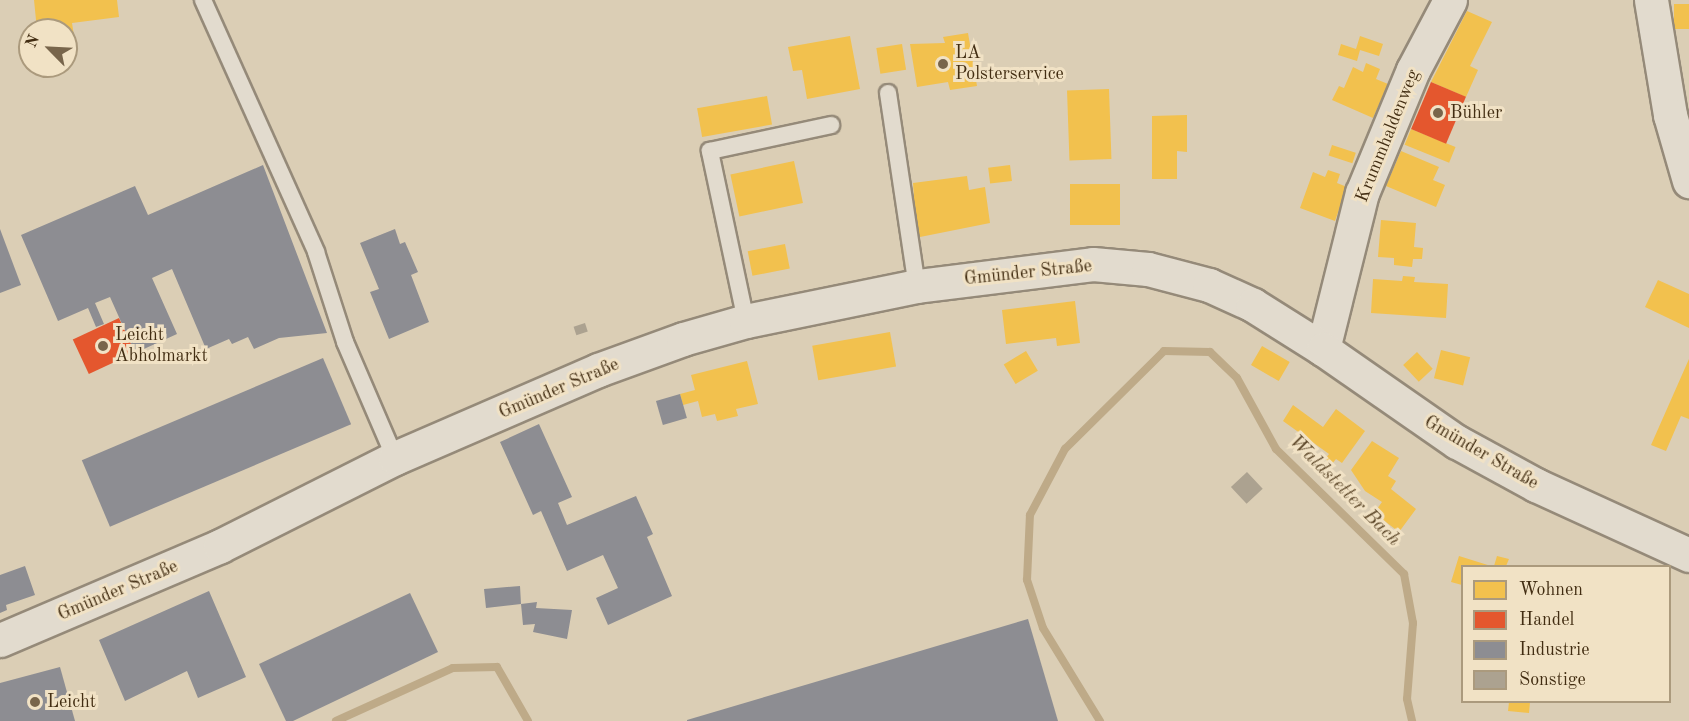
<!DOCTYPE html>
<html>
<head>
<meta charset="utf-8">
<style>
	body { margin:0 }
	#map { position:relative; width:1689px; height:721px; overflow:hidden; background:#dbceb5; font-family:"Old Standard TT",serif }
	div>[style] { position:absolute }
	.homes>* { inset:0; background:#f2c14e; transform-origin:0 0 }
	.shops>* { inset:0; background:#e4572e; transform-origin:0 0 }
	.industry>* { inset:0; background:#8d8d92; transform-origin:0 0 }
	.stream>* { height:8px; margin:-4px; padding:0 4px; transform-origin:4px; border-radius:4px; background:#beaa88 }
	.building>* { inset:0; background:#aca290; transform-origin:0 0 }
	.roads { filter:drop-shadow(2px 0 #958a79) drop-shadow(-2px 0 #958a79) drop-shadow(0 2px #958a79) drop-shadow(0 -2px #958a79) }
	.lane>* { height:16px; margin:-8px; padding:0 8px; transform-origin:8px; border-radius:8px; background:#e2dbce }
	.street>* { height:33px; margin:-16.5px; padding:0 16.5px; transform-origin:16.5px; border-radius:16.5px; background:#e2dbce }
	.secondary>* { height:33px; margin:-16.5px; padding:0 16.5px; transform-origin:16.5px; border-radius:16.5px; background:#e2dbce }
	.dots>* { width:16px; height:16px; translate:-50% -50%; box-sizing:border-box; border:3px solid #f1e2c5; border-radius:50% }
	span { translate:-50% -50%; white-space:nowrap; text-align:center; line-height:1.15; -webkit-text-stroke:6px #f1e2c5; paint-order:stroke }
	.poi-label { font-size:18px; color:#422d12 }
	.left { translate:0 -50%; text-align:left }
	.street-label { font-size:18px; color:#422d12 }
	.water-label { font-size:20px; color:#5e482a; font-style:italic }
	.legend { position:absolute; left:1461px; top:565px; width:210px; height:138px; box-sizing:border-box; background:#f1e2c5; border:2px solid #ab9a7d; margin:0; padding:8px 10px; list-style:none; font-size:18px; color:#422d12 }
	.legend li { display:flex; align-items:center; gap:12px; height:30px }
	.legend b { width:30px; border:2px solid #ab9a7d }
	.north { position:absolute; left:18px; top:18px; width:60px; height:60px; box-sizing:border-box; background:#f1e2c5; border:2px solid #ab9a7d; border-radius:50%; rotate:294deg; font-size:16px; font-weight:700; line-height:24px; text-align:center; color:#422d12 }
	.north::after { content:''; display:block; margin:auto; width:21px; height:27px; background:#78654b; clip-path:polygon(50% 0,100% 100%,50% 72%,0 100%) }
</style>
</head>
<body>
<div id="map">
	<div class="homes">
		<div style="clip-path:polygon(34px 0,117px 0,119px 17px,72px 23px,74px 36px,66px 37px,66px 30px,37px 30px)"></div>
		<div style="left:1674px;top:4px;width:15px;height:25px"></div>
		<div style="clip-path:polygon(1467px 11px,1492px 22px,1470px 66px,1478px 70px,1466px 97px,1431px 82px)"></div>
		<div style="clip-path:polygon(968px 33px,977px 86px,950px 90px,948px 82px,917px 87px,910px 44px,945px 43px,943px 37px)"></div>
		<div style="clip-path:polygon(850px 36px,860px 89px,807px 99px,802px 70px,793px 71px,788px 47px)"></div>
		<div style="clip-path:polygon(1360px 36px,1383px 44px,1379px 56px,1360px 50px,1357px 61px,1338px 55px,1341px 44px,1356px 49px)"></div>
		<div style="left:902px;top:44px;width:26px;height:26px;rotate:81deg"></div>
		<div style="clip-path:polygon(1366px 63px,1380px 69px,1376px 79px,1388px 84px,1373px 118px,1332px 100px,1339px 86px,1344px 88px,1353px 67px,1363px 72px)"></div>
		<div style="left:1109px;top:89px;width:70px;height:42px;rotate:88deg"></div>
		<div style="left:767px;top:96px;width:29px;height:71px;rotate:80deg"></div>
		<div style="clip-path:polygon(1187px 115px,1187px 152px,1177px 151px,1177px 179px,1152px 179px,1152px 116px)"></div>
		<div style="left:1411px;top:129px;width:48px;height:17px;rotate:22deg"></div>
		<div style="left:1332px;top:145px;width:25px;height:11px;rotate:18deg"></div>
		<div style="clip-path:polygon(1401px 151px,1439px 167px,1433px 180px,1445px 185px,1436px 207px,1386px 186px)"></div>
		<div style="left:794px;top:161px;width:43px;height:65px;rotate:78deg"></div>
		<div style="left:1010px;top:165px;width:16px;height:22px;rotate:83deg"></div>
		<div style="clip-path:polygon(1328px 170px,1340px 174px,1337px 183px,1347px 187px,1335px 221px,1300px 208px,1313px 172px,1325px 177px)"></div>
		<div style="clip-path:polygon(967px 176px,969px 190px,985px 187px,990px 223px,915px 238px,909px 197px,914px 196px,913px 183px)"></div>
		<div style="left:1120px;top:184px;width:41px;height:50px;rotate:90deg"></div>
		<div style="clip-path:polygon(1381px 220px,1416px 223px,1414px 247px,1423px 248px,1422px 259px,1413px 259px,1412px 267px,1394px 265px,1394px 258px,1378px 257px)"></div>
		<div style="left:785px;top:244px;width:25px;height:38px;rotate:79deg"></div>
		<div style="clip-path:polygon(1403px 276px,1415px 277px,1414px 282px,1448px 284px,1446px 318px,1371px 313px,1373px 279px,1402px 281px)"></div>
		<div style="clip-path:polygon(1658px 280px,1689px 294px,1689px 328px,1645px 307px)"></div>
		<div style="clip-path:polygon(1075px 301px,1080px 343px,1057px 346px,1056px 338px,1006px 344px,1002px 310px)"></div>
		<div style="left:890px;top:332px;width:35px;height:79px;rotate:80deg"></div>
		<div style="left:1262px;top:346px;width:32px;height:22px;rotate:30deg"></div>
		<div style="left:1441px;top:350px;width:30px;height:29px;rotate:14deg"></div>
		<div style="left:1026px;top:351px;width:23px;height:26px;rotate:59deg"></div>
		<div style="left:1417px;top:352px;width:23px;height:19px;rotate:47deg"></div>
		<div style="clip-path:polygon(1689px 359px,1689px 419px,1681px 416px,1666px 451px,1651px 445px)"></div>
		<div style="clip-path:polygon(747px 361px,758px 404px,736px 409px,738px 416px,717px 421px,715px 414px,702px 417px,698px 401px,683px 405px,680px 394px,695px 390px,691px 375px)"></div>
		<div style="clip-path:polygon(1293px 405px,1323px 427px,1336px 409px,1365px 431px,1342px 463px,1336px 459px,1332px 464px,1325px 459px,1329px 454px,1283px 421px)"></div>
		<div style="clip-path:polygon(1372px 441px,1399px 458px,1388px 476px,1396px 481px,1391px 489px,1416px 509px,1399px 532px,1374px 513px,1382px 502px,1365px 491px,1351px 470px)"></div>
		<div style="clip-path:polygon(1459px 556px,1491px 566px,1462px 566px,1462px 585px,1451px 582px)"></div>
		<div style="clip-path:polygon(1497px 556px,1509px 559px,1506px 566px,1494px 566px)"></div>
		<div style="clip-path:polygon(1509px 702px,1530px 702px,1529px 713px,1508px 711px)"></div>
	</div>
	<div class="shops">
		<div style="left:1431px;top:82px;width:38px;height:51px;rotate:23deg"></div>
		<div style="left:119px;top:318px;width:38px;height:51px;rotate:65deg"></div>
	</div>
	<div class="industry">
		<div style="clip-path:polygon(263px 165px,327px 333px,279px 338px,254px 349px,248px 337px,232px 344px,229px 339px,206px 349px,172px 269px,152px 278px,177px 334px,135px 353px,110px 297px,95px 303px,104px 324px,96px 327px,88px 308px,58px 321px,21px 235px,135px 186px,148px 215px)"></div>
		<div style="clip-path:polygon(0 229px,21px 285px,0 293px)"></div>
		<div style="clip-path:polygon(395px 229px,400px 244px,405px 242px,418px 272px,411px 275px,429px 322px,389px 339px,370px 292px,379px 289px,360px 243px)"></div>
		<div style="left:323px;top:358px;width:72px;height:262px;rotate:67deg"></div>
		<div style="left:680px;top:394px;width:25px;height:25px;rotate:74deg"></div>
		<div style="clip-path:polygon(539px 424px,572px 497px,558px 503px,567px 525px,636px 496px,653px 534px,647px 537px,672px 596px,608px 625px,596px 598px,618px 588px,603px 555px,567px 571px,541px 511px,533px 515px,500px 442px)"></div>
		<div style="clip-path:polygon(25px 566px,35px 595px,6px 605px,7px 610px,0 613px,0 575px)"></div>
		<div style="clip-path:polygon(520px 586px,521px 604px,537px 602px,536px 608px,572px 610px,567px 639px,533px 632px,535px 624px,523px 625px,521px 604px,486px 608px,484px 589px)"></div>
		<div style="clip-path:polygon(209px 591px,246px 677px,198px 698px,187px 671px,125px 701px,99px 640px)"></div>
		<div style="clip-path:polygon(410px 593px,438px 652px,293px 721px,286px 721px,259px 664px)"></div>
		<div style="clip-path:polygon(1028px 619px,1058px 721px,687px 721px,687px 720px)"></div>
		<div style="clip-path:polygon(60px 667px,75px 721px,0 721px,0 683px)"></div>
	</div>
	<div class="stream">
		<div style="left:336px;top:721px;width:128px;rotate:-24.4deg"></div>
		<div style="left:453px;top:668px;width:44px;rotate:-1.3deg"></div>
		<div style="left:497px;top:667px;width:62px;rotate:60.1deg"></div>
		<div style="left:1100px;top:721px;width:109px;rotate:-121.5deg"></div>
		<div style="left:1043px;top:628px;width:51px;rotate:-108.4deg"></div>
		<div style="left:1027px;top:580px;width:65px;rotate:-87.4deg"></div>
		<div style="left:1030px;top:515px;width:75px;rotate:-62.1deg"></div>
		<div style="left:1065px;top:449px;width:139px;rotate:-44.7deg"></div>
		<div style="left:1164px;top:351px;width:46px;rotate:1.2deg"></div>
		<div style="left:1210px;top:352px;width:37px;rotate:44deg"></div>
		<div style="left:1237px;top:378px;width:81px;rotate:61.2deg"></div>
		<div style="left:1276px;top:449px;width:179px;rotate:44.3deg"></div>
		<div style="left:1404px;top:574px;width:50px;rotate:79.6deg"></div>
		<div style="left:1413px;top:623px;width:76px;rotate:94.5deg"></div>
		<div style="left:1407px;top:699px;width:23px;rotate:77deg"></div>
	</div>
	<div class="building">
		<div style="left:585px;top:323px;width:9px;height:12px;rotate:72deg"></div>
		<div style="left:1247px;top:472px;width:23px;height:22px;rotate:47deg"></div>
	</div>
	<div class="roads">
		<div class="lane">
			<div style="left:203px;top:0;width:276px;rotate:65.8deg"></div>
			<div style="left:316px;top:252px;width:95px;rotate:72.1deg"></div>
			<div style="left:345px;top:342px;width:126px;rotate:66.7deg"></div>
			<div style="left:888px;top:93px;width:195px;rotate:81.5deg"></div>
			<div style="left:746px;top:321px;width:174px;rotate:-102deg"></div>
			<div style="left:710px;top:151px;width:124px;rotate:-12.1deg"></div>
		</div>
		<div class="street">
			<div style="left:1651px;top:0;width:117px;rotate:80.6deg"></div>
			<div style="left:1670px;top:115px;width:69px;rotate:73.9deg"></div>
			<div style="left:1323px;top:349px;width:161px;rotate:-76deg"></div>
			<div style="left:1362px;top:193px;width:133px;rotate:-67.5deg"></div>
			<div style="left:1413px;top:70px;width:79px;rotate:-62.1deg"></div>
		</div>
		<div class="secondary">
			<div style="left:0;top:640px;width:239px;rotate:-23.1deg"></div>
			<div style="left:220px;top:546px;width:196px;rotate:-26.7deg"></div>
			<div style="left:395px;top:458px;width:221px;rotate:-23.4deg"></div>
			<div style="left:598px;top:370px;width:90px;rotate:-20deg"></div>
			<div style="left:683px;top:339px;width:66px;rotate:-15.9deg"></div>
			<div style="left:746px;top:321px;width:175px;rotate:-11.6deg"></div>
			<div style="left:917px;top:286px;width:177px;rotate:-7.1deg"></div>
			<div style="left:1093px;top:264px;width:55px;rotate:5.2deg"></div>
			<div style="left:1148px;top:269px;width:63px;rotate:14.7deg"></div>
			<div style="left:1209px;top:285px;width:48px;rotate:24.4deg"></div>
			<div style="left:1253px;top:305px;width:83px;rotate:32.2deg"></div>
			<div style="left:1323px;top:349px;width:163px;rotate:34.8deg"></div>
			<div style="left:1457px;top:442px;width:90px;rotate:28.6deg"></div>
			<div style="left:1536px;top:485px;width:168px;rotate:24.6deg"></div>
		</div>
	</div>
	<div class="dots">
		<div style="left:943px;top:64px;background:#78654b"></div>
		<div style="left:1438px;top:113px;background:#78654b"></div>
		<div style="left:103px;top:346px;background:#78654b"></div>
		<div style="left:35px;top:702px;background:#78654b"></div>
	</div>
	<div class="poi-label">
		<span class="left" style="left:955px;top:64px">LA<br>Polsterservice</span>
		<span class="left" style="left:1450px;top:113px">Bühler</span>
		<span class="left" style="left:115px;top:346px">Leicht<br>Abholmarkt</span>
		<span class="left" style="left:47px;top:702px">Leicht</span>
	</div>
	<div class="street-label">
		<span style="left:1388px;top:136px;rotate:-68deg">Krummhaldenweg</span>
		<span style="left:1028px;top:273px;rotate:-6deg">Gmünder Straße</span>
		<span style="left:559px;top:389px;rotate:-23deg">Gmünder Straße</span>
		<span style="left:1481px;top:453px;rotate:30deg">Gmünder Straße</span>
		<span style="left:118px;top:591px;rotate:-23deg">Gmünder Straße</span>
	</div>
	<div class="water-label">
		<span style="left:1344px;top:491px;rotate:45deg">Waldstetter Bach</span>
	</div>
	<ul class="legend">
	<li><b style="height:16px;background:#f2c14e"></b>Wohnen</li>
	<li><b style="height:16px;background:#e4572e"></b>Handel</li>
	<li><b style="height:16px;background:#8d8d92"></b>Industrie</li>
	<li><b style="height:16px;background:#aca290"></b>Sonstige</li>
	</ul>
	<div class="north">N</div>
</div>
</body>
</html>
